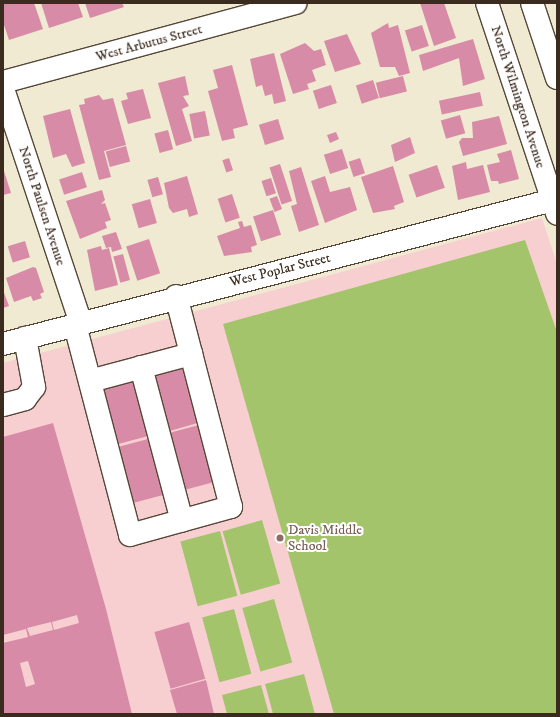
<!DOCTYPE html>
<html>
<head>
<meta charset="utf-8">
<style>
	body { margin:0 }
	#map { position:relative; width:560px; height:717px; overflow:hidden; background:#efead1; font-family:"IM FELL DW Pica",serif }
	div>[style] { position:absolute }
	.built>* { inset:0; background:#f7cfd1 }
	.green>* { inset:0; background:#a4c46c; transform-origin:0 0 }
	.building>* { inset:0; background:#d78ba6; transform-origin:0 0 }
	.roads { filter:drop-shadow(1px 0 #564739) drop-shadow(-1px 0 #564739) drop-shadow(0 1px #564739) drop-shadow(0 -1px #564739) }
	.minor>* { height:22px; margin:-11px; padding:0 11px; transform-origin:11px; border-radius:11px; background:#fff }
	.major>* { height:22px; margin:-11px; padding:0 11px; transform-origin:11px; border-radius:11px; background:#fff }
	.dots>* { width:11px; height:11px; translate:-50% -50%; box-sizing:border-box; border:2px solid #fff; border-radius:50% }
	span { translate:-50% -50%; white-space:nowrap; text-align:center; line-height:1.15; -webkit-text-stroke:4px #fff; paint-order:stroke }
	.street-label { font-size:14px; color:#3b2a1e }
	.education-label { font-size:14px; color:#785e54 }
	.left { translate:0 -50%; text-align:left }
	.frame { position:absolute; inset:0; border:4px solid #3b2a1e; pointer-events:none }
</style>
</head>
<body>
<div id="map">
	<div class="built">
		<div style="clip-path:polygon(542px 218px,557px 264px,557px 714px,3px 714px,3px 363px)"></div>
	</div>
	<div class="green">
		<div style="clip-path:polygon(525px 240px,557px 332px,557px 714px,334px 714px,223px 324px)"></div>
		<div style="left:262px;top:520px;width:66px;height:41px;rotate:74deg"></div>
		<div style="left:220px;top:531px;width:67px;height:41px;rotate:75deg"></div>
		<div style="left:274px;top:599px;width:66px;height:33px;rotate:74deg"></div>
		<div style="left:234px;top:609px;width:67px;height:33px;rotate:75deg"></div>
		<div style="clip-path:polygon(304px 674px,315px 714px,273px 714px,265px 684px)"></div>
		<div style="clip-path:polygon(261px 685px,269px 714px,227px 714px,222px 695px)"></div>
	</div>
	<div class="building">
		<div style="clip-path:polygon(3px 3px,34px 3px,43px 29px,9px 40px,3px 22px)"></div>
		<div style="clip-path:polygon(41px 3px,78px 3px,83px 17px,49px 28px)"></div>
		<div style="clip-path:polygon(85px 3px,122px 3px,124px 7px,90px 18px)"></div>
		<div style="clip-path:polygon(420px 3px,444px 3px,456px 38px,434px 46px)"></div>
		<div style="clip-path:polygon(388px 23px,389px 28px,398px 25px,410px 73px,399px 76px,395px 67px,380px 67px,371px 33px)"></div>
		<div style="left:422px;top:25px;width:22px;height:18px;rotate:72deg"></div>
		<div style="clip-path:polygon(347px 34px,361px 64px,335px 72px,324px 41px)"></div>
		<div style="clip-path:polygon(473px 39px,485px 79px,463px 86px,459px 58px,423px 71px,419px 55px)"></div>
		<div style="clip-path:polygon(305px 43px,314px 51px,321px 49px,326px 65px,312px 70px,316px 81px,307px 84px,309px 89px,293px 94px,280px 54px)"></div>
		<div style="clip-path:polygon(274px 53px,286px 101px,274px 104px,272px 94px,265px 96px,262px 85px,256px 87px,250px 59px)"></div>
		<div style="clip-path:polygon(232px 65px,248px 125px,233px 129px,235px 138px,222px 141px,208px 91px,218px 88px,213px 70px)"></div>
		<div style="clip-path:polygon(185px 76px,189px 95px,183px 96px,189px 106px,182px 109px,192px 141px,176px 146px,158px 83px)"></div>
		<div style="left:403px;top:76px;width:16px;height:28px;rotate:76deg"></div>
		<div style="left:373px;top:80px;width:19px;height:18px;rotate:72deg"></div>
		<div style="left:331px;top:85px;width:19px;height:19px;rotate:72deg"></div>
		<div style="clip-path:polygon(143px 89px,151px 118px,128px 124px,121px 101px,128px 99px,126px 93px)"></div>
		<div style="left:480px;top:92px;width:14px;height:42px;rotate:78deg"></div>
		<div style="clip-path:polygon(99px 95px,103px 100px,113px 98px,126px 145px,104px 151px,111px 177px,99px 180px,79px 105px,85px 104px,84px 99px)"></div>
		<div style="clip-path:polygon(70px 109px,85px 163px,72px 167px,66px 154px,53px 158px,43px 116px)"></div>
		<div style="left:205px;top:111px;width:25px;height:16px;rotate:79deg"></div>
		<div style="left:460px;top:115px;width:19px;height:20px;rotate:74deg"></div>
		<div style="clip-path:polygon(499px 116px,507px 144px,463px 156px,459px 142px,462px 138px,473px 138px,472px 122px)"></div>
		<div style="left:278px;top:119px;width:21px;height:20px;rotate:73deg"></div>
		<div style="left:168px;top:130px;width:20px;height:14px;rotate:75deg"></div>
		<div style="clip-path:polygon(336px 132px,339px 139px,330px 143px,327px 135px)"></div>
		<div style="clip-path:polygon(410px 137px,415px 153px,395px 162px,391px 145px)"></div>
		<div style="left:126px;top:146px;width:16px;height:21px;rotate:75deg"></div>
		<div style="left:342px;top:149px;width:20px;height:19px;rotate:72deg"></div>
		<div style="clip-path:polygon(511px 150px,519px 179px,499px 184px,498px 181px,491px 181px,487px 165px,500px 162px,497px 154px)"></div>
		<div style="left:229px;top:158px;width:13px;height:7px;rotate:72deg"></div>
		<div style="left:360px;top:158px;width:16px;height:12px;rotate:72deg"></div>
		<div style="clip-path:polygon(466px 162px,467px 169px,483px 165px,490px 192px,458px 200px,452px 166px)"></div>
		<div style="left:280px;top:164px;width:39px;height:11px;rotate:72deg"></div>
		<div style="left:437px;top:165px;width:24px;height:30px;rotate:71deg"></div>
		<div style="clip-path:polygon(393px 166px,404px 202px,394px 206px,395px 209px,373px 213px,361px 177px)"></div>
		<div style="clip-path:polygon(301px 167px,319px 225px,299px 232px,291px 206px,297px 204px,289px 171px)"></div>
		<div style="clip-path:polygon(3px 168px,11px 193px,3px 195px)"></div>
		<div style="left:82px;top:172px;width:16px;height:24px;rotate:72deg"></div>
		<div style="clip-path:polygon(187px 176px,198px 214px,189px 217px,187px 209px,173px 213px,169px 208px,164px 183px)"></div>
		<div style="clip-path:polygon(325px 176px,330px 192px,350px 187px,357px 210px,325px 223px,311px 181px)"></div>
		<div style="left:158px;top:177px;width:18px;height:11px;rotate:74deg"></div>
		<div style="left:271px;top:178px;width:16px;height:10px;rotate:72deg"></div>
		<div style="clip-path:polygon(102px 190px,105px 200px,101px 204px,105px 203px,111px 220px,105px 222px,107px 228px,80px 239px,66px 201px)"></div>
		<div style="left:232px;top:194px;width:25px;height:15px;rotate:72deg"></div>
		<div style="left:277px;top:196px;width:14px;height:8px;rotate:69deg"></div>
		<div style="left:150px;top:199px;width:25px;height:19px;rotate:74deg"></div>
		<div style="left:273px;top:210px;width:26px;height:21px;rotate:72deg"></div>
		<div style="clip-path:polygon(242px 221px,244px 227px,251px 225px,257px 245px,251px 247px,252px 252px,224px 256px,217px 236px,240px 228px,238px 222px)"></div>
		<div style="clip-path:polygon(116px 232px,122px 249px,112px 252px,111px 247px,106px 248px,102px 236px)"></div>
		<div style="left:149px;top:239px;width:36px;height:24px;rotate:72deg"></div>
		<div style="left:25px;top:241px;width:17px;height:18px;rotate:73deg"></div>
		<div style="clip-path:polygon(101px 246px,102px 250px,109px 248px,118px 285px,95px 291px,87px 250px)"></div>
		<div style="left:123px;top:254px;width:27px;height:10px;rotate:75deg"></div>
		<div style="clip-path:polygon(33px 267px,36px 268px,44px 292px,40px 294px,42px 298px,33px 301px,31px 296px,14px 302px,6px 278px)"></div>
		<div style="clip-path:polygon(3px 290px,9px 306px,3px 308px)"></div>
		<div style="left:182px;top:366px;width:59px;height:36px;rotate:74deg"></div>
		<div style="left:133px;top:379px;width:59px;height:37px;rotate:75deg"></div>
		<div style="clip-path:polygon(evenodd,53px 423px,106px 609px,132px 714px,3px 714px,3px 643px,28px 637px,26px 629px,3px 635px,3px 437px,53px 423px,77px 615px,79px 623px,54px 630px,52px 622px,77px 615px,53px 423px,51px 622px,53px 630px,30px 636px,27px 628px,51px 622px,53px 423px,28px 661px,35px 684px,26px 687px,20px 663px,28px 661px)"></div>
		<div style="left:199px;top:425px;width:59px;height:37px;rotate:75deg"></div>
		<div style="left:148px;top:439px;width:58px;height:36px;rotate:75deg"></div>
		<div style="left:189px;top:622px;width:59px;height:36px;rotate:74deg"></div>
		<div style="clip-path:polygon(206px 680px,214px 714px,177px 714px,170px 690px)"></div>
	</div>
	<div class="roads">
		<div class="minor">
			<div style="left:3px;top:82px;width:303px;rotate:-15.1deg"></div>
			<div style="left:3px;top:89px;width:247px;rotate:71.6deg"></div>
			<div style="left:75px;top:325px;width:217px;rotate:75.3deg"></div>
			<div style="left:130px;top:535px;width:105px;rotate:-15.5deg"></div>
			<div style="left:231px;top:507px;width:218px;rotate:-104.6deg"></div>
			<div style="left:3px;top:344px;width:573px;rotate:-14.67deg"></div>
			<div style="left:141px;top:367px;width:159px;rotate:75.1deg"></div>
			<div style="left:90px;top:381px;width:105px;rotate:-15deg"></div>
			<div style="left:3px;top:405px;width:23px;rotate:-15deg"></div>
			<div style="left:25px;top:399px;width:15px;rotate:-53deg"></div>
			<div style="left:34px;top:387px;width:50px;rotate:-100.4deg"></div>
		</div>
		<div class="major">
			<div style="left:487px;top:3px;width:222px;rotate:71.6deg"></div>
			<div style="left:532px;top:3px;width:79px;rotate:71.6deg"></div>
		</div>
	</div>
	<div class="dots">
		<div style="left:280px;top:538px;background:#8d6e63"></div>
	</div>
	<div class="street-label">
		<span style="left:149px;top:43px;rotate:-15deg">West Arbutus Street</span>
		<span style="left:518px;top:97px;rotate:72deg">North Wilmington Avenue</span>
		<span style="left:42px;top:206px;rotate:72deg">North Paulsen Avenue</span>
		<span style="left:280px;top:270px;rotate:-14deg">West Poplar Street</span>
	</div>
	<div class="education-label">
		<span class="left" style="left:288px;top:538px">Davis Middle<br>School</span>
	</div>
	<div class="frame"></div>
</div>
</body>
</html>
